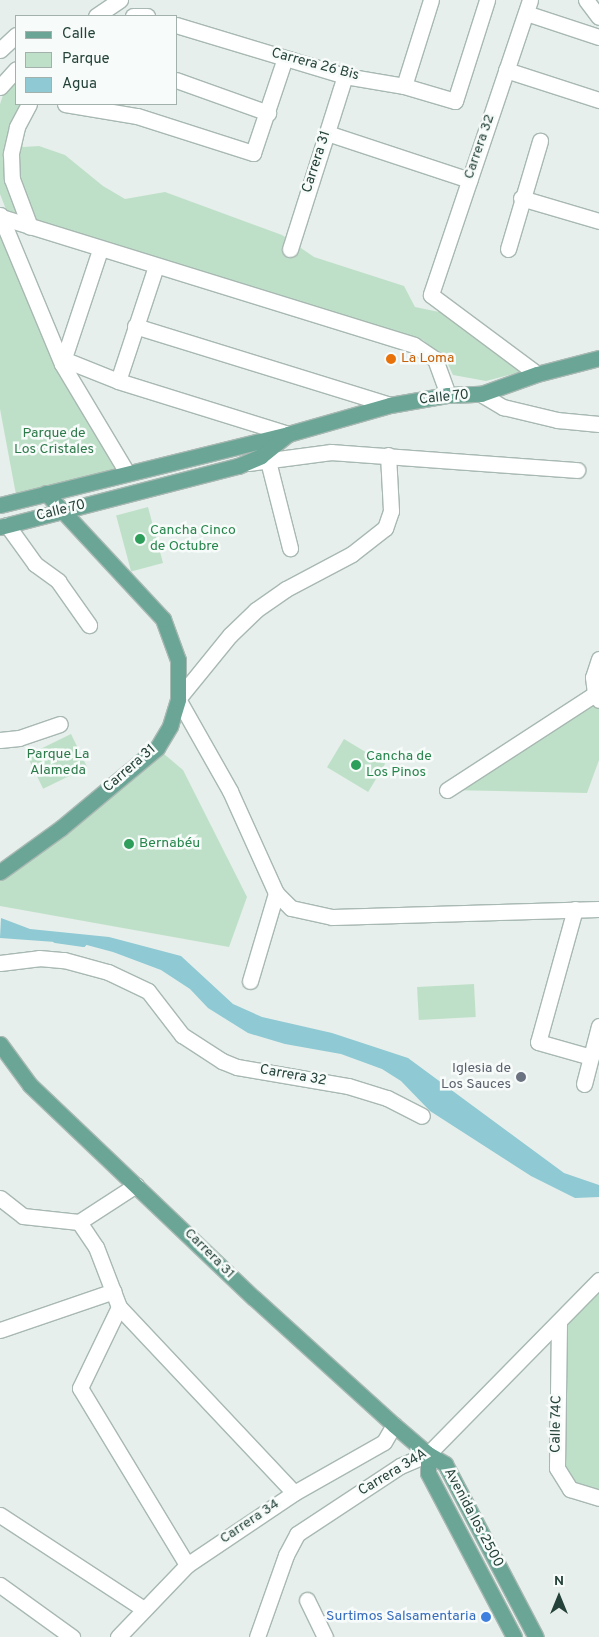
<!DOCTYPE html>
<html>
<head>
<meta charset="utf-8">
<style>
	body { margin:0 }
	#map { position:relative; width:599px; height:1637px; overflow:hidden; background:#e6efeb; font-family:Overpass,sans-serif }
	div>[style] { position:absolute }
	.green>* { inset:0; background:#bfe0c8; transform-origin:0 0 }
	.water>* { inset:0; background:#8ec9d4 }
	.stream>* { height:4.5px; margin:-2.25px; padding:0 2.25px; transform-origin:2.25px; border-radius:2.25px; background:#8ec9d4 }
	.roads { filter:drop-shadow(1px 0 #a8b8b2) drop-shadow(-1px 0 #a8b8b2) drop-shadow(0 1px #a8b8b2) drop-shadow(0 -1px #a8b8b2) }
	.minor>* { height:15px; margin:-7.5px; padding:0 7.5px; transform-origin:7.5px; border-radius:7.5px; background:#fff }
	.major>* { height:15px; margin:-7.5px; padding:0 7.5px; transform-origin:7.5px; border-radius:7.5px; background:#6aa596 }
	.dots>* { width:14px; height:14px; translate:-50% -50%; box-sizing:border-box; border:2px solid #f7fbf9; border-radius:50% }
	span { translate:-50% -50%; white-space:nowrap; text-align:center; line-height:1.15; -webkit-text-stroke:5px #f7fbf9; paint-order:stroke }
	.street-label { font-size:14px; color:#24423a }
	.food-label { font-size:14px; color:#c56008 }
	.left { translate:0 -50%; text-align:left }
	.park-label { font-size:14px; color:#2d7a4b }
	.leisure-label { font-size:14px; color:#27864d }
	.worship-label { font-size:14px; color:#5b616d }
	.right { translate:-100% -50%; text-align:right }
	.shop-label { font-size:14px; color:#366cbe }
	.legend { position:absolute; left:15px; top:15px; width:162px; height:90px; box-sizing:border-box; background:#f7fbf9; border:1px solid #a3b1ad; margin:0; padding:6px 9px; list-style:none; font-size:15px; color:#24423a }
	.legend li { display:flex; align-items:center; gap:10px; height:25px }
	.legend b { width:25px; border:1px solid #a3b1ad }
	.north { position:absolute; left:534px; top:1572px; width:50px; height:50px; -webkit-text-stroke:4px #f7fbf9; paint-order:stroke; rotate:0deg; font-size:14px; font-weight:700; line-height:20px; text-align:center; color:#24423a }
	.north::after { content:''; display:block; margin:auto; width:18px; height:22px; background:#24423a; clip-path:polygon(50% 0,100% 100%,50% 72%,0 100%) }
</style>
</head>
<body>
<div id="map">
	<div class="green">
		<div style="clip-path:polygon(16px 74px,16px 104px,21px 104px,12px 121px,23px 147px,39px 146px,65px 155px,103px 186px,125px 199px,165px 192px,282px 235px,314px 257px,404px 286px,415px 307px,444px 313px,521px 372px,486px 381px,453px 375px,446px 360px,423px 340px,285px 301px,7px 212px,0 194px,0 104px,9px 77px)"></div>
		<div style="clip-path:polygon(0 215px,62px 364px,126px 471px,17px 500px,0 409px)"></div>
		<div style="left:148px;top:507px;width:58px;height:33px;rotate:75deg"></div>
		<div style="clip-path:polygon(599px 700px,599px 760px,587px 793px,447px 790px)"></div>
		<div style="left:71px;top:734px;width:37px;height:49px;rotate:64deg"></div>
		<div style="left:344px;top:739px;width:48px;height:33px;rotate:31deg"></div>
		<div style="clip-path:polygon(157px 748px,183px 770px,247px 897px,229px 947px,0 906px,0 872px)"></div>
		<div style="left:474px;top:984px;width:33px;height:57px;rotate:87deg"></div>
		<div style="clip-path:polygon(599px 1280px,599px 1498px,565px 1485px,559px 1323px)"></div>
	</div>
	<div class="water">
		<div style="clip-path:polygon(1px 918px,30px 929px,109px 937px,181px 956px,233px 1004px,262px 1017px,332px 1033px,408px 1058px,564px 1173px,599px 1185px,599px 1197px,575px 1198px,531px 1176px,430px 1111px,401px 1081px,382px 1069px,341px 1054px,285px 1044px,248px 1033px,208px 1008px,190px 989px,161px 970px,113px 952px,83px 944px,0 938px)"></div>
	</div>
	<div class="stream">
		<div style="left:55px;top:940px;width:28px;rotate:8deg"></div>
		<div style="left:83px;top:944px;width:4px;rotate:-45deg"></div>
	</div>
	<div class="roads">
		<div class="minor">
			<div style="left:530px;top:0;width:311px;rotate:108.6deg"></div>
			<div style="left:431px;top:295px;width:132px;rotate:36.7deg"></div>
			<div style="left:586px;top:0;width:21px;rotate:53deg"></div>
			<div style="left:526px;top:13px;width:77px;rotate:18.2deg"></div>
			<div style="left:96px;top:16px;width:29px;rotate:-34deg"></div>
			<div style="left:133px;top:16px;width:14px"></div>
			<div style="left:176px;top:25px;width:177px;rotate:16.8deg"></div>
			<div style="left:345px;top:76px;width:60px;rotate:9.6deg"></div>
			<div style="left:404px;top:86px;width:53px;rotate:16.4deg"></div>
			<div style="left:455px;top:101px;width:106px;rotate:-72.4deg"></div>
			<div style="left:0;top:50px;width:22px;rotate:-43deg"></div>
			<div style="left:506px;top:70px;width:98px;rotate:17.9deg"></div>
			<div style="left:176px;top:80px;width:98px;rotate:19.7deg"></div>
			<div style="left:404px;top:86px;width:90px;rotate:-72.6deg"></div>
			<div style="left:0;top:87px;width:24px;rotate:-48deg"></div>
			<div style="left:29px;top:104px;width:26px;rotate:118deg"></div>
			<div style="left:17px;top:127px;width:28px;rotate:103deg"></div>
			<div style="left:11px;top:154px;width:25px;rotate:88deg"></div>
			<div style="left:12px;top:179px;width:51px;rotate:69.4deg"></div>
			<div style="left:65px;top:104px;width:73px;rotate:9.5deg"></div>
			<div style="left:137px;top:116px;width:122px;rotate:17.7deg"></div>
			<div style="left:253px;top:153px;width:100px;rotate:-71.4deg"></div>
			<div style="left:327px;top:133px;width:150px;rotate:18.3deg"></div>
			<div style="left:521px;top:198px;width:81px;rotate:16.4deg"></div>
			<div style="left:0;top:215px;width:161px;rotate:67.4deg"></div>
			<div style="left:62px;top:364px;width:125px;rotate:59.1deg"></div>
			<div style="left:1px;top:217px;width:432px;rotate:17.2deg"></div>
			<div style="left:414px;top:345px;width:25px;rotate:34deg"></div>
			<div style="left:435px;top:359px;width:38px;rotate:70deg"></div>
			<div style="left:290px;top:249px;width:182px;rotate:-72.4deg"></div>
			<div style="left:508px;top:249px;width:113px;rotate:-73.5deg"></div>
			<div style="left:135px;top:326px;width:267px;rotate:17.2deg"></div>
			<div style="left:63px;top:359px;width:59px;rotate:21.8deg"></div>
			<div style="left:118px;top:381px;width:178px;rotate:17.3deg"></div>
			<div style="left:62px;top:364px;width:120px;rotate:-71.6deg"></div>
			<div style="left:118px;top:381px;width:121px;rotate:-71.7deg"></div>
			<div style="left:481px;top:394px;width:26px;rotate:31deg"></div>
			<div style="left:503px;top:407px;width:56px;rotate:13.5deg"></div>
			<div style="left:557px;top:420px;width:42px;rotate:5.4deg"></div>
			<div style="left:388px;top:455px;width:56px;rotate:86.9deg"></div>
			<div style="left:391px;top:511px;width:18px;rotate:109deg"></div>
			<div style="left:385px;top:528px;width:42px;rotate:141.8deg"></div>
			<div style="left:352px;top:554px;width:75px;rotate:152.1deg"></div>
			<div style="left:286px;top:589px;width:37px;rotate:145deg"></div>
			<div style="left:256px;top:610px;width:36px;rotate:136deg"></div>
			<div style="left:230px;top:635px;width:82px;rotate:129.1deg"></div>
			<div style="left:178px;top:699px;width:106px;rotate:60.5deg"></div>
			<div style="left:230px;top:791px;width:112px;rotate:65.7deg"></div>
			<div style="left:276px;top:893px;width:21px;rotate:45deg"></div>
			<div style="left:291px;top:908px;width:42px;rotate:12.4deg"></div>
			<div style="left:332px;top:917px;width:267px;rotate:-1.7deg"></div>
			<div style="left:268px;top:461px;width:90px;rotate:75.8deg"></div>
			<div style="left:248px;top:463px;width:84px;rotate:-7.5deg"></div>
			<div style="left:331px;top:452px;width:247px;rotate:4.2deg"></div>
			<div style="left:7px;top:525px;width:48px;rotate:54.3deg"></div>
			<div style="left:35px;top:564px;width:29px;rotate:36deg"></div>
			<div style="left:58px;top:581px;width:54px;rotate:54.8deg"></div>
			<div style="left:599px;top:659px;width:19px;rotate:108deg"></div>
			<div style="left:593px;top:677px;width:17px;rotate:83deg"></div>
			<div style="left:595px;top:694px;width:7px;rotate:56deg"></div>
			<div style="left:0;top:740px;width:19px;rotate:-6deg"></div>
			<div style="left:19px;top:738px;width:43px;rotate:-18.9deg"></div>
			<div style="left:447px;top:790px;width:176px;rotate:-33deg"></div>
			<div style="left:575px;top:909px;width:138px;rotate:105.5deg"></div>
			<div style="left:538px;top:1042px;width:55px;rotate:15.8deg"></div>
			<div style="left:0;top:963px;width:39px;rotate:-7deg"></div>
			<div style="left:39px;top:958px;width:25px;rotate:5deg"></div>
			<div style="left:64px;top:960px;width:46px;rotate:15.3deg"></div>
			<div style="left:108px;top:972px;width:44px;rotate:25.4deg"></div>
			<div style="left:148px;top:991px;width:56px;rotate:52.3deg"></div>
			<div style="left:182px;top:1035px;width:48px;rotate:33deg"></div>
			<div style="left:222px;top:1061px;width:16px;rotate:22deg"></div>
			<div style="left:237px;top:1067px;width:113px;rotate:9.7deg"></div>
			<div style="left:348px;top:1086px;width:41px;rotate:17.1deg"></div>
			<div style="left:387px;top:1098px;width:39px;rotate:27deg"></div>
			<div style="left:250px;top:981px;width:92px;rotate:-73.5deg"></div>
			<div style="left:584px;top:1084px;width:60px;rotate:-75.5deg"></div>
			<div style="left:0;top:1198px;width:29px;rotate:38deg"></div>
			<div style="left:23px;top:1216px;width:56px;rotate:6.1deg"></div>
			<div style="left:79px;top:1222px;width:68px;rotate:-33deg"></div>
			<div style="left:79px;top:1222px;width:30px;rotate:56deg"></div>
			<div style="left:96px;top:1247px;width:64px;rotate:69deg"></div>
			<div style="left:119px;top:1307px;width:255px;rotate:46.7deg"></div>
			<div style="left:119px;top:1307px;width:90px;rotate:115.7deg"></div>
			<div style="left:80px;top:1388px;width:207px;rotate:58.8deg"></div>
			<div style="left:559px;top:1323px;width:145px;rotate:90.8deg"></div>
			<div style="left:557px;top:1468px;width:25px;rotate:58deg"></div>
			<div style="left:570px;top:1489px;width:30px;rotate:17deg"></div>
			<div style="left:0;top:1330px;width:120px;rotate:-18.9deg"></div>
			<div style="left:0;top:1515px;width:170px;rotate:33.2deg"></div>
			<div style="left:0;top:1585px;width:89px;rotate:35.8deg"></div>
			<div style="left:307px;top:1600px;width:41px;rotate:64.1deg"></div>
			<div style="left:118px;top:1637px;width:100px;rotate:-46.2deg"></div>
			<div style="left:187px;top:1565px;width:129px;rotate:-33.9deg"></div>
			<div style="left:294px;top:1493px;width:103px;rotate:-29.5deg"></div>
			<div style="left:384px;top:1442px;width:20px;rotate:-60deg"></div>
			<div style="left:257px;top:1637px;width:87px;rotate:-70.5deg"></div>
			<div style="left:286px;top:1555px;width:24px;rotate:-62deg"></div>
			<div style="left:297px;top:1534px;width:123px;rotate:-33.4deg"></div>
			<div style="left:400px;top:1466px;width:30px;rotate:-23deg"></div>
			<div style="left:428px;top:1454px;width:244px;rotate:-45.5deg"></div>
		</div>
		<div class="major">
			<div style="left:0;top:505px;width:297px;rotate:-13.8deg"></div>
			<div style="left:288px;top:434px;width:106px;rotate:-15.9deg"></div>
			<div style="left:390px;top:405px;width:59px;rotate:-9.8deg"></div>
			<div style="left:448px;top:395px;width:33px;rotate:-2deg"></div>
			<div style="left:481px;top:394px;width:59px;rotate:-19.7deg"></div>
			<div style="left:537px;top:374px;width:64px;rotate:-14.5deg"></div>
			<div style="left:0;top:527px;width:246px;rotate:-14.4deg"></div>
			<div style="left:238px;top:466px;width:25px;rotate:-23deg"></div>
			<div style="left:261px;top:456px;width:35px;rotate:-39deg"></div>
			<div style="left:0;top:872px;width:75px;rotate:-35.8deg"></div>
			<div style="left:61px;top:828px;width:125px;rotate:-39.8deg"></div>
			<div style="left:157px;top:748px;width:26px;rotate:-59deg"></div>
			<div style="left:170px;top:726px;width:28px;rotate:-73deg"></div>
			<div style="left:178px;top:699px;width:39px;rotate:-90deg"></div>
			<div style="left:178px;top:660px;width:44px;rotate:-110.1deg"></div>
			<div style="left:163px;top:619px;width:172px;rotate:-132.9deg"></div>
			<div style="left:0;top:1044px;width:51px;rotate:53.8deg"></div>
			<div style="left:30px;top:1085px;width:309px;rotate:43.6deg"></div>
			<div style="left:254px;top:1298px;width:189px;rotate:42.2deg"></div>
			<div style="left:394px;top:1425px;width:45px;rotate:40.5deg"></div>
			<div style="left:428px;top:1454px;width:20px;rotate:30deg"></div>
			<div style="left:445px;top:1464px;width:195px;rotate:62.3deg"></div>
			<div style="left:428px;top:1454px;width:19px;rotate:90deg"></div>
			<div style="left:428px;top:1473px;width:185px;rotate:62.3deg"></div>
		</div>
	</div>
	<div class="dots">
		<div style="left:391px;top:359px;background:#e8710a"></div>
		<div style="left:140px;top:539px;background:#2e9e5b"></div>
		<div style="left:356px;top:765px;background:#2e9e5b"></div>
		<div style="left:129px;top:844px;background:#2e9e5b"></div>
		<div style="left:521px;top:1077px;background:#6b7280"></div>
		<div style="left:486px;top:1617px;background:#3f7fe0"></div>
	</div>
	<div class="street-label">
		<span style="left:315px;top:65px;rotate:15deg">Carrera 26 Bis</span>
		<span style="left:480px;top:147px;rotate:-71deg">Carrera 32</span>
		<span style="left:317px;top:162px;rotate:-72deg">Carrera 31</span>
		<span style="left:444px;top:398px;rotate:-6deg">Calle 70</span>
		<span style="left:61px;top:511px;rotate:-14deg">Calle 70</span>
		<span style="left:130px;top:769px;rotate:-41deg">Carrera 31</span>
		<span style="left:293px;top:1076px;rotate:10deg">Carrera 32</span>
		<span style="left:209px;top:1254px;rotate:45deg">Carrera 31</span>
		<span style="left:557px;top:1424px;rotate:-89deg">Calle 74C</span>
		<span style="left:393px;top:1473px;rotate:-31deg">Carrera 34A</span>
		<span style="left:473px;top:1518px;rotate:62deg">Avenida los 2500</span>
		<span style="left:250px;top:1522px;rotate:-34deg">Carrera 34</span>
	</div>
	<div class="food-label">
		<span class="left" style="left:401px;top:359px">La Loma</span>
	</div>
	<div class="park-label">
		<span style="left:54px;top:442px">Parque de<br>Los Cristales</span>
		<span style="left:58px;top:763px">Parque La<br>Alameda</span>
	</div>
	<div class="leisure-label">
		<span class="left" style="left:150px;top:539px">Cancha Cinco<br>de Octubre</span>
		<span class="left" style="left:366px;top:765px">Cancha de<br>Los Pinos</span>
		<span class="left" style="left:139px;top:844px">Bernabéu</span>
	</div>
	<div class="worship-label">
		<span class="right" style="left:511px;top:1077px">Iglesia de<br>Los Sauces</span>
	</div>
	<div class="shop-label">
		<span class="right" style="left:476px;top:1617px">Surtimos Salsamentaria</span>
	</div>
	<ul class="legend">
	<li><b style="height:6px;background:#6aa596"></b>Calle</li>
	<li><b style="height:14px;background:#bfe0c8"></b>Parque</li>
	<li><b style="height:14px;background:#8ec9d4"></b>Agua</li>
	</ul>
	<div class="north">N</div>
</div>
</body>
</html>
